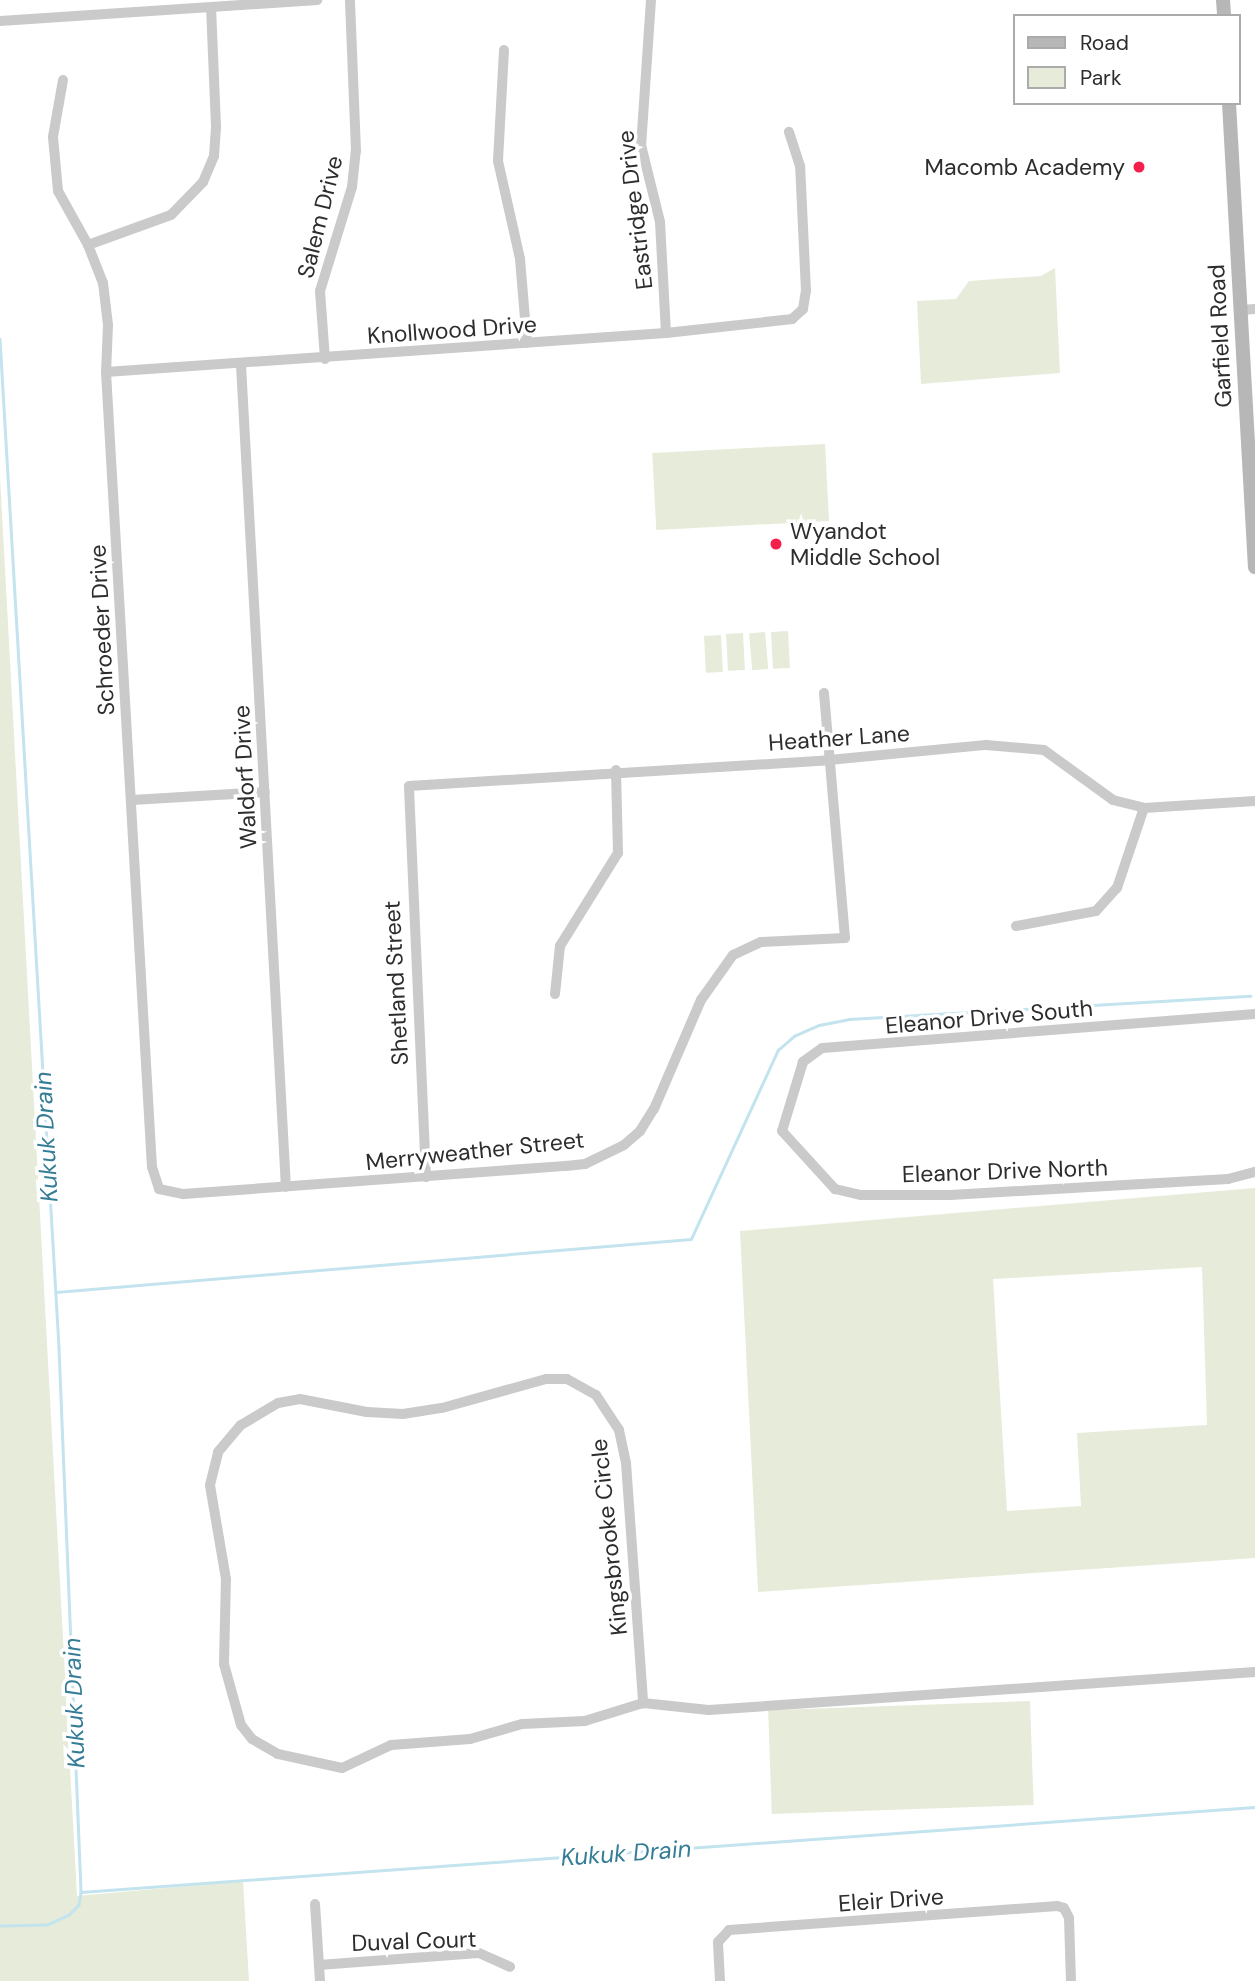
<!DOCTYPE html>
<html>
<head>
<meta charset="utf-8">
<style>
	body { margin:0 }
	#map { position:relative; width:1255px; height:1981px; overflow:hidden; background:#fff; font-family:"DM Sans",sans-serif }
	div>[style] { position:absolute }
	.green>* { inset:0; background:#e6ecd9; transform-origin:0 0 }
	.stream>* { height:2.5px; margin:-1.25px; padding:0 1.25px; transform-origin:1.25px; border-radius:1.25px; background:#c3e3ee }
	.minor>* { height:10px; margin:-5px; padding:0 5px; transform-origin:5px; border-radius:5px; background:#cacaca }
	.secondary>* { height:14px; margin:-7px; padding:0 7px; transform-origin:7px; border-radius:7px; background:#b7b7b7 }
	.dots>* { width:19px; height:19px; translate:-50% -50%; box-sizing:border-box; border:4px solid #fff; border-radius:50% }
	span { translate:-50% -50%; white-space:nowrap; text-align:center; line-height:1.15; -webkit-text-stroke:7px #fff; paint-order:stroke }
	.poi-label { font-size:23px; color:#2d2d2d }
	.right { translate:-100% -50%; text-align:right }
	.left { translate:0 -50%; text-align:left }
	.street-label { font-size:23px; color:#2d2d2d }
	.water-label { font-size:24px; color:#357d96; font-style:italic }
	.legend { position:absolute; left:1013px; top:14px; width:228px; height:91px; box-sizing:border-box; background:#fff; border:2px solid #ababab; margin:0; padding:9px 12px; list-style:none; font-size:21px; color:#2d2d2d }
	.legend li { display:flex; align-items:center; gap:14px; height:35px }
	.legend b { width:35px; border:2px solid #ababab }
</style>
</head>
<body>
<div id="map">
	<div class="green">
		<div style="clip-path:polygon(1055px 268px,1060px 373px,921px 384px,917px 301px,956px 299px,969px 281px,1041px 276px)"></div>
		<div style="left:825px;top:444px;width:77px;height:173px;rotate:87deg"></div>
		<div style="clip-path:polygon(0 477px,77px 1896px,243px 1881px,249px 1981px,0 1981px)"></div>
		<div style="left:788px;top:631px;width:37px;height:17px;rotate:87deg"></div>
		<div style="left:765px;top:632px;width:37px;height:16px;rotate:85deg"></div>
		<div style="left:743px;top:633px;width:37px;height:17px;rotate:87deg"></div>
		<div style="left:721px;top:635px;width:37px;height:17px;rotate:87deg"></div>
		<div style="clip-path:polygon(evenodd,1255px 1188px,1255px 1558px,758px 1592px,740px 1231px,1255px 1188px,1202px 1267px,1207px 1425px,1077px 1433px,1081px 1506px,1007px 1511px,993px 1279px,1202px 1267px)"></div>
		<div style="left:1030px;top:1701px;width:104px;height:262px;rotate:88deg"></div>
	</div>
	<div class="stream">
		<div style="left:0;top:339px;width:1011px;rotate:86.65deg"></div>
		<div style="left:59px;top:1348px;width:544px;rotate:87.68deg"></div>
		<div style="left:81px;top:1892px;width:13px;rotate:99deg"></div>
		<div style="left:79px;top:1905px;width:14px;rotate:135deg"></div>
		<div style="left:69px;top:1915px;width:23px;rotate:155deg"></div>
		<div style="left:48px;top:1925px;width:48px;rotate:178.8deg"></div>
		<div style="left:56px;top:1292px;width:637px;rotate:-4.77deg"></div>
		<div style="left:691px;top:1239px;width:208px;rotate:-65.3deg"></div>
		<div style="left:778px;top:1050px;width:21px;rotate:-41deg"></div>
		<div style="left:794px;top:1036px;width:27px;rotate:-24deg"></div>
		<div style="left:819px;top:1025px;width:31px;rotate:-11deg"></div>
		<div style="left:849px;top:1019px;width:402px;rotate:-3.3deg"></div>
		<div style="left:81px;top:1892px;width:1177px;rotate:-4.14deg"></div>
	</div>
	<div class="minor">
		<div style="left:651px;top:0;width:145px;rotate:93.9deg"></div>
		<div style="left:641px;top:145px;width:79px;rotate:76.1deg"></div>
		<div style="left:660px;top:222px;width:111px;rotate:86.9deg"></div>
		<div style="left:0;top:21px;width:318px;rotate:-3.8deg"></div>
		<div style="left:504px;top:50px;width:111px;rotate:93.1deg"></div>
		<div style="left:498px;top:161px;width:100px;rotate:77.3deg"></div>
		<div style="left:520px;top:259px;width:84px;rotate:85.2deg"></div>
		<div style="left:63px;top:80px;width:58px;rotate:100deg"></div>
		<div style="left:53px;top:137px;width:54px;rotate:84.7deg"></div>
		<div style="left:58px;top:191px;width:62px;rotate:60.9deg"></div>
		<div style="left:88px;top:245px;width:41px;rotate:68.5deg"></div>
		<div style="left:103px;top:283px;width:42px;rotate:83.2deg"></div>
		<div style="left:108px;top:325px;width:47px;rotate:92.4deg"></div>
		<div style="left:106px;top:372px;width:796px;rotate:86.69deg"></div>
		<div style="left:152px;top:1167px;width:23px;rotate:72deg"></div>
		<div style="left:159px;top:1189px;width:25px;rotate:12deg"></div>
		<div style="left:183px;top:1194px;width:384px;rotate:-4.2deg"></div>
		<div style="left:566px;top:1166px;width:19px;rotate:-6deg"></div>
		<div style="left:585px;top:1164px;width:43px;rotate:-26deg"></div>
		<div style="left:624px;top:1145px;width:21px;rotate:-41deg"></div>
		<div style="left:640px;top:1131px;width:26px;rotate:-58deg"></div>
		<div style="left:654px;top:1109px;width:119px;rotate:-66.7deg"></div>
		<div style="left:701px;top:1000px;width:55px;rotate:-54.6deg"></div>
		<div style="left:733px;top:955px;width:31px;rotate:-25deg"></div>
		<div style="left:761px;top:942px;width:84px;rotate:-2.7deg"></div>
		<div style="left:845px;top:938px;width:246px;rotate:-94.9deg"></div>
		<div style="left:88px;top:245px;width:88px;rotate:-19.9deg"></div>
		<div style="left:171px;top:215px;width:46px;rotate:-45.9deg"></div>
		<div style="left:203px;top:182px;width:28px;rotate:-67deg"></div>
		<div style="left:214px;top:156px;width:30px;rotate:-86deg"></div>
		<div style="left:216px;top:126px;width:117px;rotate:-92.4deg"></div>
		<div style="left:1241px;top:310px;width:14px;rotate:-4deg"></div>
		<div style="left:325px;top:359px;width:68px;rotate:-94.2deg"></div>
		<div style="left:320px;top:291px;width:109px;rotate:-72.9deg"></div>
		<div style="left:352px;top:187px;width:36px;rotate:-84deg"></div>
		<div style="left:356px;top:151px;width:151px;rotate:-92.3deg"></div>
		<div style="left:241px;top:365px;width:823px;rotate:86.87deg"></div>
		<div style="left:106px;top:372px;width:561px;rotate:-3.98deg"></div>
		<div style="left:666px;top:333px;width:127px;rotate:-6.3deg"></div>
		<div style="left:792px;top:319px;width:15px;rotate:-42deg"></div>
		<div style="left:803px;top:309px;width:18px;rotate:-81deg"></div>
		<div style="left:806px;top:291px;width:125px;rotate:-92.7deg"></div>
		<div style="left:800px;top:166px;width:36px;rotate:-108deg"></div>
		<div style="left:132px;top:800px;width:133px;rotate:-3.4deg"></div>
		<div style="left:1016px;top:926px;width:81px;rotate:-10.6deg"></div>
		<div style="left:1096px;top:911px;width:31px;rotate:-48deg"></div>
		<div style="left:1117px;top:888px;width:84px;rotate:-71.4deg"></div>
		<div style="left:555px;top:994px;width:48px;rotate:-84.1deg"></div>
		<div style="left:560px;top:946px;width:110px;rotate:-58.1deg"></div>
		<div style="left:618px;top:853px;width:83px;rotate:-91.4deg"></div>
		<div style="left:1255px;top:1014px;width:434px;rotate:175.5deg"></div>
		<div style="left:822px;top:1048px;width:24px;rotate:144deg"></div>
		<div style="left:803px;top:1062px;width:72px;rotate:106.9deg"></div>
		<div style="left:782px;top:1131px;width:79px;rotate:47.6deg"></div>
		<div style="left:835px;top:1189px;width:27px;rotate:13deg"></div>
		<div style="left:861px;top:1195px;width:89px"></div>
		<div style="left:950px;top:1195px;width:192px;rotate:-3.3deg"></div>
		<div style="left:1142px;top:1184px;width:86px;rotate:-3.3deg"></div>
		<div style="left:1228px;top:1179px;width:28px;rotate:-15deg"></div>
		<div style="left:426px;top:1177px;width:391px;rotate:-92.5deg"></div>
		<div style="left:409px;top:786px;width:421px;rotate:-3.5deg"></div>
		<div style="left:829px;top:760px;width:158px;rotate:-5.5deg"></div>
		<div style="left:986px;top:745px;width:58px;rotate:4.9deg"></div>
		<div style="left:1044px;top:750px;width:85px;rotate:35.9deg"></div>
		<div style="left:1113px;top:800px;width:32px;rotate:14deg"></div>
		<div style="left:1144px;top:808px;width:111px;rotate:-3.6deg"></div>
		<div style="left:546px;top:1379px;width:21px"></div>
		<div style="left:567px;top:1379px;width:33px;rotate:29deg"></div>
		<div style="left:596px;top:1395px;width:42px;rotate:56.7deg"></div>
		<div style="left:619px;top:1430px;width:34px;rotate:78deg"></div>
		<div style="left:626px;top:1463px;width:241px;rotate:85.9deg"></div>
		<div style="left:643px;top:1703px;width:61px;rotate:162.8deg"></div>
		<div style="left:585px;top:1721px;width:63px;rotate:177.3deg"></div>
		<div style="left:522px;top:1724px;width:54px;rotate:163.9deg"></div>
		<div style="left:470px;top:1739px;width:79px;rotate:175.7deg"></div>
		<div style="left:391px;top:1745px;width:54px;rotate:154.9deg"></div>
		<div style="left:342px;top:1768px;width:66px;rotate:-167.7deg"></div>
		<div style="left:278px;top:1754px;width:30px;rotate:-150deg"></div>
		<div style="left:252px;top:1739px;width:18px;rotate:-128deg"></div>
		<div style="left:241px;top:1725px;width:63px;rotate:-105.6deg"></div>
		<div style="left:224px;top:1664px;width:85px;rotate:-88.7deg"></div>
		<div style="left:226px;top:1579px;width:95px;rotate:-99.7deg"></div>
		<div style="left:210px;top:1485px;width:34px;rotate:-76deg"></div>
		<div style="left:218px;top:1452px;width:35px;rotate:-50deg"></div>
		<div style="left:241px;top:1425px;width:43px;rotate:-30.7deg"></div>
		<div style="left:278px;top:1403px;width:22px;rotate:-10deg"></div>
		<div style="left:300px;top:1399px;width:68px;rotate:11deg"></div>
		<div style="left:367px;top:1412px;width:36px;rotate:3deg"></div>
		<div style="left:403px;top:1414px;width:39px;rotate:-9deg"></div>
		<div style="left:442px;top:1408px;width:108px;rotate:-15.6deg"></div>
		<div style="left:643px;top:1703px;width:66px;rotate:6.1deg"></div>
		<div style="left:709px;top:1710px;width:547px;rotate:-3.98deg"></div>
		<div style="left:315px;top:1904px;width:77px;rotate:86.3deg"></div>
		<div style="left:319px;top:1965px;width:160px;rotate:-4.3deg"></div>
		<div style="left:479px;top:1953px;width:34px;rotate:24deg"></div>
		<div style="left:720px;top:1981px;width:39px;rotate:-93deg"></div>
		<div style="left:718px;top:1942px;width:16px;rotate:-47deg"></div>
		<div style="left:729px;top:1930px;width:329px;rotate:-4.2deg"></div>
		<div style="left:1057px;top:1906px;width:7px;rotate:16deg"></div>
		<div style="left:1064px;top:1908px;width:11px;rotate:63deg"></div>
		<div style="left:1069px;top:1918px;width:63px;rotate:88.2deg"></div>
	</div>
	<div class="secondary">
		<div style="left:1223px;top:0;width:16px;rotate:86deg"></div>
		<div style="left:1229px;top:103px;width:465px;rotate:86.8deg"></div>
	</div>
	<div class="dots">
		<div style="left:1139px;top:167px;background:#f4204b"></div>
		<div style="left:776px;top:544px;background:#f4204b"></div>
	</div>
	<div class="poi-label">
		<span class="right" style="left:1125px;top:167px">Macomb Academy</span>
		<span class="left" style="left:790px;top:544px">Wyandot<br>Middle School</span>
	</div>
	<div class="street-label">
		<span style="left:635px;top:210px;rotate:-97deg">Eastridge Drive</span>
		<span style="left:320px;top:217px;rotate:-76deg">Salem Drive</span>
		<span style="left:452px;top:330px;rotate:-4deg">Knollwood Drive</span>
		<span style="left:1220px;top:336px;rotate:-93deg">Garfield Road</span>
		<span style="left:102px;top:630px;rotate:-93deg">Schroeder Drive</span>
		<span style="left:839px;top:738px;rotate:-4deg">Heather Lane</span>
		<span style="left:245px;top:777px;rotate:-93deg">Waldorf Drive</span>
		<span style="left:396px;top:983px;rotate:-93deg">Shetland Street</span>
		<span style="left:989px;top:1017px;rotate:-5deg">Eleanor Drive South</span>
		<span style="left:475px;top:1151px;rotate:-6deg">Merryweather Street</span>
		<span style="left:1005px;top:1171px;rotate:-2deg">Eleanor Drive North</span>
		<span style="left:609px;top:1537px;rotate:-96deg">Kingsbrooke Circle</span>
		<span style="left:891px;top:1900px;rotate:-4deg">Eleir Drive</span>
		<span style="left:414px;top:1941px;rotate:-2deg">Duval Court</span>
	</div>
	<div class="water-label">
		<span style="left:46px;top:1137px;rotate:-93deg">Kukuk Drain</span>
		<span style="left:74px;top:1703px;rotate:-92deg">Kukuk Drain</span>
		<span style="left:626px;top:1853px;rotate:-4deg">Kukuk Drain</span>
	</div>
	<ul class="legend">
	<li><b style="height:9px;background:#b7b7b7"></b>Road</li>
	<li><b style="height:19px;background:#e6ecd9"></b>Park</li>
	</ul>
</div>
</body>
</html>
